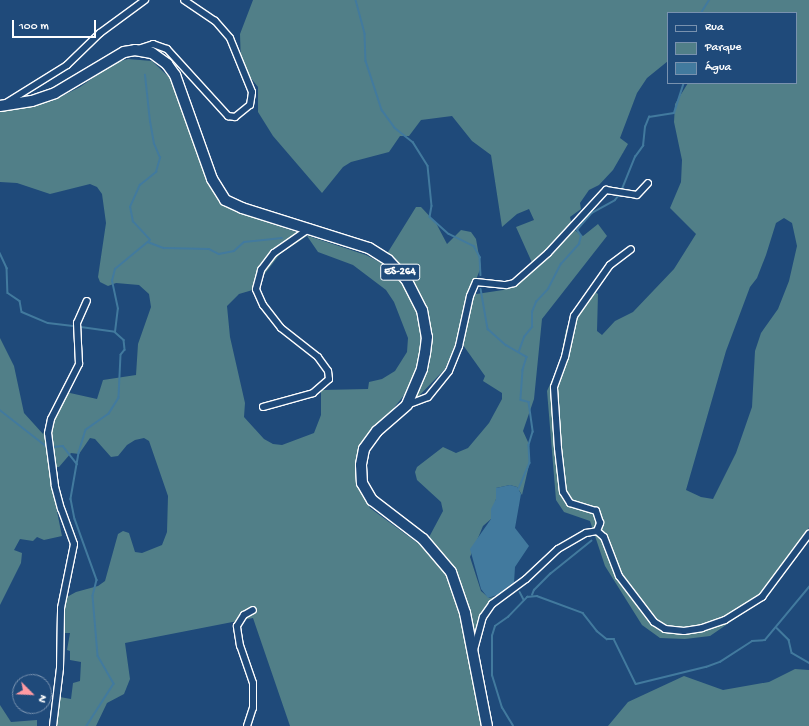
<!DOCTYPE html>
<html>
<head>
<meta charset="utf-8">
<style>
	body { margin:0 }
	#map { position:relative; width:809px; height:726px; overflow:hidden; background:#1f4a7a; font-family:"Gochi Hand",sans-serif }
	div>[style] { position:absolute }
	.green>* { inset:0; background:#517f88 }
	.water>* { inset:0; background:#427a9e }
	.stream>* { height:1.5px; margin:-0.75px; padding:0 0.75px; transform-origin:0.75px; border-radius:0.75px; background:#427a9e }
	.roads { filter:drop-shadow(1px 0 #fff) drop-shadow(-1px 0 #fff) drop-shadow(0 1px #fff) drop-shadow(0 -1px #fff) }
	.street>* { height:6px; margin:-3px; padding:0 3px; transform-origin:3px; border-radius:3px; background:#1f4a7a }
	.primary>* { height:10px; margin:-5px; padding:0 5px; transform-origin:5px; border-radius:5px; background:#1f4a7a }
	span { translate:-50% -50%; white-space:nowrap; text-align:center; line-height:1.15; -webkit-text-stroke:4px #1f4a7a; paint-order:stroke }
	.shield-label span { padding:1px 3px; background:#1f4a7a; border:1px solid; border-radius:3px; -webkit-text-stroke-width:0 }
	.shield-label { font-size:11px; color:#fff; font-weight:700 }
	.legend { position:absolute; left:667px; top:12px; width:130px; height:72px; box-sizing:border-box; background:#1f4a7a; border:1px solid #7992af; margin:0; padding:5px 7px; list-style:none; font-size:12px; color:#fff }
	.legend li { display:flex; align-items:center; gap:8px; height:20px }
	.legend b { width:20px; border:1px solid #7992af }
	.north { position:absolute; left:12px; top:674px; width:40px; height:40px; box-sizing:border-box; background:#1f4a7a; border:1px solid #7992af; border-radius:50%; rotate:114deg; font-size:11px; font-weight:700; line-height:16px; text-align:center; color:#fff }
	.north::after { content:''; display:block; margin:auto; width:14px; height:18px; background:#ff9aa2; clip-path:polygon(50% 0,100% 100%,50% 72%,0 100%) }
	.scale { position:absolute; left:12px; top:20px; width:84px; height:18px; box-sizing:border-box; border:2px solid #fff; border-top:0; padding-left:5px; font-size:12px; line-height:14px; white-space:nowrap; color:#fff; -webkit-text-stroke:3px #1f4a7a; paint-order:stroke }
</style>
</head>
<body>
<div id="map">
	<div class="green">
		<div style="clip-path:polygon(evenodd,253px 0,809px 0,809px 527px,804px 540px,761px 601px,710px 636px,685px 639px,660px 638px,642px 625px,605px 566px,590px 521px,564px 512px,556px 500px,547px 391px,560px 362px,566px 329px,591px 289px,598px 294px,597px 331px,602px 335px,615px 321px,633px 312px,674px 269px,696px 234px,670px 208px,681px 182px,682px 160px,674px 122px,675px 104px,688px 83px,796px 83px,796px 13px,668px 13px,668px 61px,647px 78px,637px 93px,620px 138px,628px 144px,613px 170px,599px 185px,589px 190px,580px 203px,581px 209px,570px 217px,573px 229px,583px 236px,598px 224px,607px 236px,542px 319px,534px 399px,523px 431px,528px 442px,530px 461px,522px 495px,517px 487px,510px 485px,496px 488px,496px 499px,491px 519px,483px 526px,470px 557px,481px 591px,489px 598px,494px 597px,492px 604px,477px 623px,473px 637px,464px 603px,427px 541px,443px 511px,441px 502px,417px 480px,415px 472px,417px 467px,443px 447px,456px 453px,468px 448px,489px 423px,502px 399px,502px 393px,483px 381px,485px 376px,458px 338px,445px 369px,415px 400px,413px 397px,429px 366px,431px 348px,429px 318px,416px 286px,405px 273px,385px 257px,416px 207px,421px 207px,436px 223px,447px 244px,461px 230px,471px 232px,476px 239px,481px 267px,470px 295px,503px 290px,534px 267px,516px 227px,534px 220px,529px 209px,517px 214px,502px 227px,491px 155px,472px 141px,452px 116px,421px 120px,409px 136px,400px 136px,389px 152px,351px 162px,343px 167px,322px 193px,273px 136px,258px 112px,258px 87px,241px 66px,240px 34px,253px 0,784px 218px,792px 223px,797px 246px,789px 281px,778px 309px,761px 333px,755px 351px,752px 407px,736px 453px,713px 499px,701px 497px,686px 490px,726px 351px,750px 287px,757px 278px,766px 255px,776px 223px,784px 218px)"></div>
		<div style="clip-path:polygon(evenodd,128px 59px,152px 61px,172px 80px,225px 204px,239px 213px,366px 255px,385px 265px,401px 280px,414px 303px,420px 326px,422px 350px,418px 370px,410px 388px,367px 441px,358px 486px,370px 508px,427px 550px,438px 560px,451px 581px,491px 726px,290px 726px,253px 618px,125px 643px,130px 679px,124px 694px,107px 703px,96px 726px,51px 726px,54px 696px,71px 699px,73px 683px,80px 681px,81px 662px,70px 660px,70px 651px,67px 650px,70px 633px,57px 633px,58px 609px,65px 598px,76px 592px,98px 586px,105px 581px,118px 534px,123px 531px,129px 533px,135px 552px,142px 553px,162px 545px,167px 532px,168px 496px,149px 441px,144px 438px,135px 440px,127px 445px,118px 456px,111px 457px,95px 439px,90px 438px,79px 454px,71px 453px,59px 467px,48px 467px,62px 536px,44px 540px,37px 537px,33px 541px,20px 539px,14px 550px,22px 553px,21px 563px,0 605px,0 338px,14px 366px,24px 413px,43px 434px,61px 391px,97px 399px,103px 380px,136px 375px,138px 344px,151px 307px,149px 294px,139px 285px,116px 283px,108px 286px,100px 282px,98px 277px,106px 223px,102px 194px,97px 187px,90px 184px,50px 194px,17px 183px,0 182px,0 110px,30px 107px,52px 101px,80px 87px,114px 63px,128px 59px,307px 236px,318px 252px,353px 265px,386px 290px,394px 302px,408px 338px,407px 352px,395px 371px,382px 379px,369px 382px,368px 389px,321px 390px,321px 415px,314px 433px,282px 445px,273px 444px,264px 439px,244px 417px,245px 403px,230px 337px,227px 306px,239px 294px,259px 288px,263px 276px,280px 254px,307px 236px)"></div>
		<div style="clip-path:polygon(795px 669px,809px 670px,809px 726px,608px 726px,628px 702px,684px 676px,723px 690px,769px 682px)"></div>
		<div style="clip-path:polygon(0 705px,11px 722px,37px 720px,37px 726px,0 726px)"></div>
	</div>
	<div class="water">
		<div style="clip-path:polygon(510px 485px,517px 487px,521px 494px,515px 528px,529px 546px,515px 567px,514px 583px,500px 594px,488px 598px,481px 589px,470px 549px,491px 519px,491px 509px,496px 499px,496px 488px)"></div>
	</div>
	<div class="stream">
		<div style="left:356px;top:0;width:35px;rotate:75deg"></div>
		<div style="left:365px;top:34px;width:27px;rotate:88deg"></div>
		<div style="left:366px;top:61px;width:52px;rotate:71.9deg"></div>
		<div style="left:382px;top:110px;width:22px;rotate:54deg"></div>
		<div style="left:395px;top:128px;width:23px;rotate:38deg"></div>
		<div style="left:413px;top:142px;width:28px;rotate:58deg"></div>
		<div style="left:428px;top:166px;width:40px;rotate:84.3deg"></div>
		<div style="left:432px;top:206px;width:11px;rotate:100deg"></div>
		<div style="left:430px;top:217px;width:25px;rotate:42deg"></div>
		<div style="left:449px;top:234px;width:28px;rotate:26deg"></div>
		<div style="left:474px;top:246px;width:13px;rotate:61deg"></div>
		<div style="left:480px;top:257px;width:18px;rotate:87deg"></div>
		<div style="left:701px;top:13px;width:15px;rotate:-58deg"></div>
		<div style="left:622px;top:189px;width:35px;rotate:-68deg"></div>
		<div style="left:635px;top:157px;width:14px;rotate:-54deg"></div>
		<div style="left:643px;top:146px;width:19px;rotate:-84deg"></div>
		<div style="left:645px;top:127px;width:11px;rotate:-68deg"></div>
		<div style="left:649px;top:117px;width:25px;rotate:-9deg"></div>
		<div style="left:674px;top:113px;width:32px;rotate:-72deg"></div>
		<div style="left:148px;top:242px;width:17px;rotate:21deg"></div>
		<div style="left:164px;top:248px;width:45px;rotate:1.3deg"></div>
		<div style="left:209px;top:249px;width:11px;rotate:27deg"></div>
		<div style="left:219px;top:254px;width:15px;rotate:-11deg"></div>
		<div style="left:234px;top:251px;width:13px;rotate:-42deg"></div>
		<div style="left:244px;top:242px;width:38px;rotate:-6deg"></div>
		<div style="left:0;top:253px;width:17px;rotate:65deg"></div>
		<div style="left:7px;top:268px;width:25px;rotate:88deg"></div>
		<div style="left:8px;top:293px;width:14px;rotate:34deg"></div>
		<div style="left:20px;top:301px;width:11px;rotate:80deg"></div>
		<div style="left:22px;top:312px;width:28px;rotate:23deg"></div>
		<div style="left:48px;top:323px;width:25px;rotate:7deg"></div>
		<div style="left:481px;top:289px;width:41px;rotate:80.1deg"></div>
		<div style="left:488px;top:329px;width:24px;rotate:42deg"></div>
		<div style="left:506px;top:345px;width:24px;rotate:30deg"></div>
		<div style="left:527px;top:357px;width:14px;rotate:107deg"></div>
		<div style="left:523px;top:370px;width:30px;rotate:94deg"></div>
		<div style="left:521px;top:400px;width:8px;rotate:14deg"></div>
		<div style="left:529px;top:402px;width:30px;rotate:82deg"></div>
		<div style="left:533px;top:432px;width:14px;rotate:107deg"></div>
		<div style="left:529px;top:445px;width:18px;rotate:87deg"></div>
		<div style="left:530px;top:463px;width:30px;rotate:113deg"></div>
		<div style="left:81px;top:327px;width:34px;rotate:8deg"></div>
		<div style="left:115px;top:332px;width:12px;rotate:42deg"></div>
		<div style="left:124px;top:340px;width:10px;rotate:84deg"></div>
		<div style="left:125px;top:350px;width:6px;rotate:129deg"></div>
		<div style="left:121px;top:355px;width:43px;rotate:92.7deg"></div>
		<div style="left:119px;top:398px;width:19px;rotate:122deg"></div>
		<div style="left:109px;top:414px;width:28px;rotate:145deg"></div>
		<div style="left:86px;top:430px;width:24px;rotate:107deg"></div>
		<div style="left:79px;top:453px;width:47px;rotate:99.9deg"></div>
		<div style="left:71px;top:499px;width:20px;rotate:79deg"></div>
		<div style="left:75px;top:519px;width:65px;rotate:70.2deg"></div>
		<div style="left:97px;top:580px;width:16px;rotate:104deg"></div>
		<div style="left:93px;top:596px;width:60px;rotate:85.2deg"></div>
		<div style="left:98px;top:656px;width:32px;rotate:60deg"></div>
		<div style="left:114px;top:684px;width:50px;rotate:122.7deg"></div>
		<div style="left:115px;top:332px;width:23px;rotate:-83deg"></div>
		<div style="left:118px;top:309px;width:29px;rotate:-102deg"></div>
		<div style="left:112px;top:281px;width:12px;rotate:-76deg"></div>
		<div style="left:115px;top:269px;width:45px;rotate:-39.6deg"></div>
		<div style="left:150px;top:240px;width:25px;rotate:-133deg"></div>
		<div style="left:133px;top:222px;width:15px;rotate:-101deg"></div>
		<div style="left:130px;top:207px;width:24px;rotate:-66deg"></div>
		<div style="left:140px;top:185px;width:21px;rotate:-39deg"></div>
		<div style="left:156px;top:172px;width:15px;rotate:-74deg"></div>
		<div style="left:160px;top:158px;width:15px;rotate:-113deg"></div>
		<div style="left:154px;top:144px;width:22px;rotate:-100deg"></div>
		<div style="left:150px;top:122px;width:47px;rotate:-96.1deg"></div>
		<div style="left:519px;top:351px;width:15px;rotate:-70deg"></div>
		<div style="left:524px;top:337px;width:13px;rotate:-51deg"></div>
		<div style="left:532px;top:327px;width:15px;rotate:-90deg"></div>
		<div style="left:532px;top:312px;width:11px;rotate:-68deg"></div>
		<div style="left:536px;top:302px;width:18px;rotate:-47deg"></div>
		<div style="left:548px;top:289px;width:28px;rotate:-63deg"></div>
		<div style="left:561px;top:264px;width:27px;rotate:-48deg"></div>
		<div style="left:579px;top:244px;width:8px;rotate:-76deg"></div>
		<div style="left:581px;top:236px;width:7px;rotate:-124deg"></div>
		<div style="left:577px;top:230px;width:23px;rotate:-49deg"></div>
		<div style="left:592px;top:213px;width:26px;rotate:-29deg"></div>
		<div style="left:615px;top:200px;width:8px;rotate:-50deg"></div>
		<div style="left:0;top:410px;width:58px;rotate:38deg"></div>
		<div style="left:53px;top:447px;width:10px;rotate:-6deg"></div>
		<div style="left:63px;top:446px;width:23px;rotate:52deg"></div>
		<div style="left:520px;top:592px;width:9px;rotate:63deg"></div>
		<div style="left:532px;top:595px;width:5px;rotate:-68deg"></div>
		<div style="left:534px;top:590px;width:23px;rotate:-45deg"></div>
		<div style="left:550px;top:574px;width:53px;rotate:-38.8deg"></div>
		<div style="left:777px;top:628px;width:17px;rotate:45deg"></div>
		<div style="left:789px;top:640px;width:13px;rotate:77deg"></div>
		<div style="left:792px;top:653px;width:20px;rotate:30deg"></div>
		<div style="left:513px;top:726px;width:21px;rotate:-121deg"></div>
		<div style="left:502px;top:708px;width:34px;rotate:-107deg"></div>
		<div style="left:492px;top:676px;width:40px;rotate:-90deg"></div>
		<div style="left:492px;top:636px;width:10px;rotate:-73deg"></div>
		<div style="left:495px;top:626px;width:16px;rotate:-35deg"></div>
		<div style="left:508px;top:617px;width:28px;rotate:-46deg"></div>
		<div style="left:527px;top:597px;width:10px;rotate:-6deg"></div>
		<div style="left:537px;top:596px;width:49px;rotate:20.3deg"></div>
		<div style="left:583px;top:613px;width:23px;rotate:52deg"></div>
		<div style="left:597px;top:631px;width:13px;rotate:39deg"></div>
		<div style="left:607px;top:639px;width:7px"></div>
		<div style="left:614px;top:639px;width:50px;rotate:63.9deg"></div>
		<div style="left:636px;top:684px;width:72px;rotate:-13.7deg"></div>
		<div style="left:706px;top:667px;width:15px;rotate:-20deg"></div>
		<div style="left:720px;top:662px;width:38px;rotate:-33deg"></div>
		<div style="left:752px;top:641px;width:13px;rotate:-4deg"></div>
		<div style="left:765px;top:640px;width:69px;rotate:-50.3deg"></div>
	</div>
	<div class="roads">
		<div class="street">
			<div style="left:138px;top:49px;width:16px;rotate:-18deg"></div>
			<div style="left:153px;top:44px;width:15px;rotate:20deg"></div>
			<div style="left:167px;top:49px;width:91px;rotate:47.7deg"></div>
			<div style="left:228px;top:116px;width:7px;rotate:8deg"></div>
			<div style="left:235px;top:117px;width:19px;rotate:-39deg"></div>
			<div style="left:250px;top:105px;width:13px;rotate:-81deg"></div>
			<div style="left:252px;top:92px;width:58px;rotate:-112.2deg"></div>
			<div style="left:230px;top:38px;width:23px;rotate:-131deg"></div>
			<div style="left:215px;top:21px;width:37px;rotate:-146deg"></div>
			<div style="left:6px;top:103px;width:72px;rotate:-31.9deg"></div>
			<div style="left:67px;top:65px;width:46px;rotate:-44.1deg"></div>
			<div style="left:100px;top:33px;width:56px;rotate:-36.3deg"></div>
			<div style="left:407px;top:405px;width:22px;rotate:-21deg"></div>
			<div style="left:428px;top:397px;width:33px;rotate:-51deg"></div>
			<div style="left:449px;top:371px;width:27px;rotate:-68deg"></div>
			<div style="left:459px;top:346px;width:51px;rotate:-77.6deg"></div>
			<div style="left:470px;top:296px;width:15px;rotate:-67deg"></div>
			<div style="left:476px;top:282px;width:30px;rotate:6deg"></div>
			<div style="left:506px;top:285px;width:8px;rotate:-14deg"></div>
			<div style="left:514px;top:283px;width:45px;rotate:-41.4deg"></div>
			<div style="left:548px;top:253px;width:86px;rotate:-47.4deg"></div>
			<div style="left:606px;top:190px;width:31px;rotate:9deg"></div>
			<div style="left:637px;top:195px;width:16px;rotate:-47deg"></div>
			<div style="left:263px;top:407px;width:52px;rotate:-15.6deg"></div>
			<div style="left:313px;top:393px;width:21px;rotate:-41deg"></div>
			<div style="left:329px;top:379px;width:8px;rotate:-97deg"></div>
			<div style="left:328px;top:371px;width:17px;rotate:-126deg"></div>
			<div style="left:318px;top:357px;width:47px;rotate:-141.9deg"></div>
			<div style="left:281px;top:328px;width:29px;rotate:-128deg"></div>
			<div style="left:263px;top:305px;width:17px;rotate:-114deg"></div>
			<div style="left:256px;top:289px;width:20px;rotate:-75deg"></div>
			<div style="left:261px;top:270px;width:21px;rotate:-53deg"></div>
			<div style="left:274px;top:253px;width:44px;rotate:-34.8deg"></div>
			<div style="left:597px;top:531px;width:9px;rotate:-69deg"></div>
			<div style="left:600px;top:523px;width:13px;rotate:-108deg"></div>
			<div style="left:596px;top:511px;width:27px;rotate:-163deg"></div>
			<div style="left:570px;top:503px;width:13px;rotate:-122deg"></div>
			<div style="left:563px;top:492px;width:44px;rotate:-96.5deg"></div>
			<div style="left:558px;top:448px;width:61px;rotate:-93.8deg"></div>
			<div style="left:554px;top:387px;width:32px;rotate:-70deg"></div>
			<div style="left:565px;top:357px;width:42px;rotate:-77.6deg"></div>
			<div style="left:574px;top:316px;width:62px;rotate:-54.8deg"></div>
			<div style="left:610px;top:265px;width:26px;rotate:-37deg"></div>
			<div style="left:474px;top:650px;width:34px;rotate:-75deg"></div>
			<div style="left:483px;top:617px;width:16px;rotate:-55deg"></div>
			<div style="left:492px;top:604px;width:42px;rotate:-36.3deg"></div>
			<div style="left:526px;top:579px;width:44px;rotate:-43.2deg"></div>
			<div style="left:558px;top:549px;width:32px;rotate:-30deg"></div>
			<div style="left:586px;top:533px;width:11px;rotate:-10deg"></div>
			<div style="left:597px;top:531px;width:9px;rotate:41deg"></div>
			<div style="left:604px;top:537px;width:42px;rotate:69deg"></div>
			<div style="left:619px;top:576px;width:58px;rotate:52.7deg"></div>
			<div style="left:654px;top:622px;width:13px;rotate:32deg"></div>
			<div style="left:665px;top:629px;width:19px;rotate:6deg"></div>
			<div style="left:684px;top:631px;width:18px;rotate:-9deg"></div>
			<div style="left:702px;top:628px;width:24px;rotate:-19deg"></div>
			<div style="left:725px;top:620px;width:44px;rotate:-31.9deg"></div>
			<div style="left:762px;top:597px;width:79px;rotate:-53.3deg"></div>
			<div style="left:53px;top:726px;width:58px;rotate:-83.1deg"></div>
			<div style="left:60px;top:668px;width:60px;rotate:-89deg"></div>
			<div style="left:61px;top:608px;width:65px;rotate:-78.5deg"></div>
			<div style="left:74px;top:544px;width:37px;rotate:-110deg"></div>
			<div style="left:61px;top:509px;width:24px;rotate:-105deg"></div>
			<div style="left:55px;top:486px;width:53px;rotate:-97.5deg"></div>
			<div style="left:48px;top:433px;width:14px;rotate:-78deg"></div>
			<div style="left:51px;top:419px;width:62px;rotate:-63deg"></div>
			<div style="left:79px;top:364px;width:41px;rotate:-92.8deg"></div>
			<div style="left:77px;top:323px;width:24px;rotate:-66deg"></div>
			<div style="left:247px;top:726px;width:19px;rotate:-72deg"></div>
			<div style="left:253px;top:708px;width:25px;rotate:-90deg"></div>
			<div style="left:253px;top:683px;width:39px;rotate:-109deg"></div>
			<div style="left:240px;top:646px;width:20px;rotate:-99deg"></div>
			<div style="left:237px;top:626px;width:13px;rotate:-58deg"></div>
			<div style="left:244px;top:615px;width:10px;rotate:-29deg"></div>
		</div>
		<div class="primary">
			<div style="left:0;top:106px;width:32px;rotate:-9deg"></div>
			<div style="left:32px;top:101px;width:24px;rotate:-19deg"></div>
			<div style="left:55px;top:93px;width:80px;rotate:-30.7deg"></div>
			<div style="left:124px;top:52px;width:11px;rotate:-10deg"></div>
			<div style="left:135px;top:50px;width:17px;rotate:10deg"></div>
			<div style="left:152px;top:53px;width:19px;rotate:36deg"></div>
			<div style="left:167px;top:64px;width:14px;rotate:54deg"></div>
			<div style="left:175px;top:75px;width:110px;rotate:70.4deg"></div>
			<div style="left:212px;top:179px;width:25px;rotate:58deg"></div>
			<div style="left:225px;top:200px;width:19px;rotate:25deg"></div>
			<div style="left:242px;top:208px;width:133px;rotate:17.5deg"></div>
			<div style="left:369px;top:248px;width:22px;rotate:32deg"></div>
			<div style="left:388px;top:260px;width:26px;rotate:47deg"></div>
			<div style="left:406px;top:279px;width:35px;rotate:63deg"></div>
			<div style="left:422px;top:310px;width:27px;rotate:80deg"></div>
			<div style="left:427px;top:337px;width:16px;rotate:97deg"></div>
			<div style="left:425px;top:353px;width:16px;rotate:101deg"></div>
			<div style="left:422px;top:369px;width:39px;rotate:113deg"></div>
			<div style="left:407px;top:405px;width:40px;rotate:139deg"></div>
			<div style="left:377px;top:431px;width:22px;rotate:126deg"></div>
			<div style="left:364px;top:449px;width:16px;rotate:101deg"></div>
			<div style="left:361px;top:465px;width:18px;rotate:87deg"></div>
			<div style="left:362px;top:483px;width:20px;rotate:60deg"></div>
			<div style="left:372px;top:500px;width:64px;rotate:37.4deg"></div>
			<div style="left:423px;top:539px;width:43px;rotate:49.7deg"></div>
			<div style="left:451px;top:572px;width:43px;rotate:71.1deg"></div>
			<div style="left:465px;top:613px;width:115px;rotate:79deg"></div>
		</div>
	</div>
	<div class="shield-label">
		<span style="left:400px;top:272px">ES-264</span>
	</div>
	<ul class="legend">
	<li><b style="height:5px;background:#1f4a7a"></b>Rua</li>
	<li><b style="height:11px;background:#517f88"></b>Parque</li>
	<li><b style="height:11px;background:#427a9e"></b>Água</li>
	</ul>
	<div class="north">N</div>
	<div class="scale">100 m</div>
</div>
</body>
</html>
